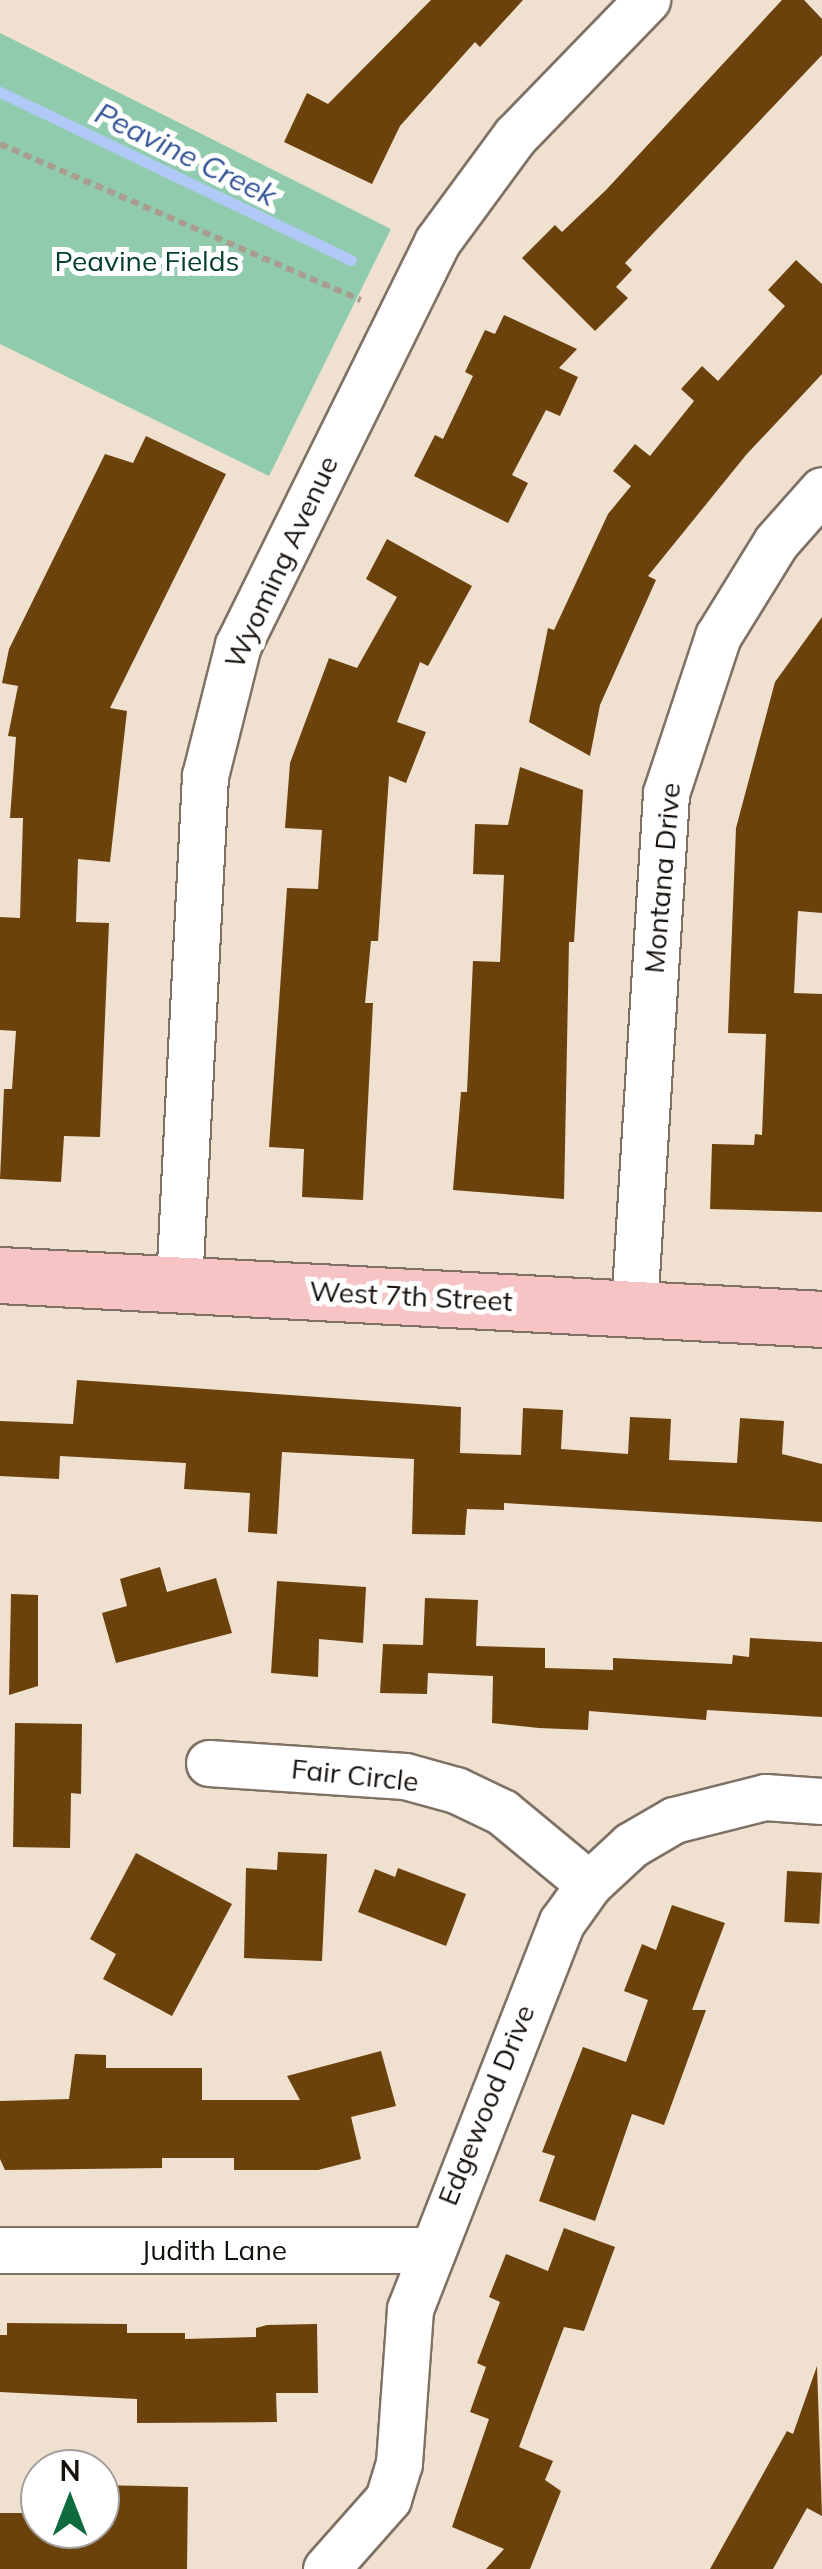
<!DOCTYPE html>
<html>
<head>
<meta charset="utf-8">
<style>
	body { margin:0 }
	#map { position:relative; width:822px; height:2569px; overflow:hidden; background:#f0e0d0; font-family:Mulish,sans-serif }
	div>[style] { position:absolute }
	.green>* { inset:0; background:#91cbad }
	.stream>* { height:11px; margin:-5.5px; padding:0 5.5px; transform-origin:5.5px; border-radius:5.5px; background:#b1c9f6 }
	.building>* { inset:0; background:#6b420b; transform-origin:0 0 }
	.path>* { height:6px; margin-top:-3px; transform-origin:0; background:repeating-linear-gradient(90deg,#a99d90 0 8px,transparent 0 13px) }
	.roads { filter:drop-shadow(2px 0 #7f7163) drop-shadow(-2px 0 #7f7163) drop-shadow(0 2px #7f7163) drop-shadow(0 -2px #7f7163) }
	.minor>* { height:45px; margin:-22.5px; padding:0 22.5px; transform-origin:22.5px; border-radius:22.5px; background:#fff }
	.major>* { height:55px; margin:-27.5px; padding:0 27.5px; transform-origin:27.5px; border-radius:27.5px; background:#f7c4c5 }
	span { translate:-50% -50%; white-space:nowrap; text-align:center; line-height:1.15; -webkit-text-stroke:10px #fff; paint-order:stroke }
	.park-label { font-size:28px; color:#05412a }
	.street-label { font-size:28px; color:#16100b }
	.water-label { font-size:30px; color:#335497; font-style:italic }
	.north { position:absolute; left:20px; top:2449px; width:100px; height:100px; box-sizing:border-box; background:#fff; border:2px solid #a29f9d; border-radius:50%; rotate:0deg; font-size:28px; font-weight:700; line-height:40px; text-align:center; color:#16100b }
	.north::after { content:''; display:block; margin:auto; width:35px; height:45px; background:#0f6b3e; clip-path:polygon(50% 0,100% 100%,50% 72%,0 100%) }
</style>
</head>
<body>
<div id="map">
	<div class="green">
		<div style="clip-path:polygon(0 33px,391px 229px,269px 476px,0 344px)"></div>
	</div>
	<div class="stream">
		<div style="left:0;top:92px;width:389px;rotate:25.6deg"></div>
	</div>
	<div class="building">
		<div style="clip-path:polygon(431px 0,523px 0,480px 47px,475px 42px,400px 126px,372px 184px,284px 142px,307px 93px,328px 104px)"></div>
		<div style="clip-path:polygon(782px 0,804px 0,822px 19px,822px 55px,625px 263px,632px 270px,616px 287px,628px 298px,595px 331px,522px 258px,555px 225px,562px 232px,606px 190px)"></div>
		<div style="clip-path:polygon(796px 260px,822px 284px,822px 374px,746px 455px,648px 576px,656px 580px,600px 705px,590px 756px,529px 722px,548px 628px,554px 630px,608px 514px,631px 486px,613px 471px,635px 444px,650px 456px,694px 401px,681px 389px,702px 366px,718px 381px,785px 306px,768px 290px)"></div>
		<div style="clip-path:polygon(504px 315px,577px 349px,559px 368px,578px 377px,560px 416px,546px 410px,512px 475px,528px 483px,508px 523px,414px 476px,435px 435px,443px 439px,473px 376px,465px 372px,485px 330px,495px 334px)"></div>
		<div style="clip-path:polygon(146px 436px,226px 474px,110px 708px,127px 711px,110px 862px,78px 859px,76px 922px,109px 923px,100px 1137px,64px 1136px,61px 1182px,0 1179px,4px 1089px,12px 1089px,16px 1031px,0 1030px,0 917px,20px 918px,23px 818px,10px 818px,16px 737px,8px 736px,18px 686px,2px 683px,9px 649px,105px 454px,133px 463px)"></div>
		<div style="clip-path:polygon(387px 539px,472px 586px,428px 666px,420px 662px,397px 722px,426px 732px,406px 783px,389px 776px,378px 941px,371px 941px,365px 1003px,373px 1003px,363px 1200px,302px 1197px,304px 1149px,269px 1147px,287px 888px,318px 889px,322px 830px,285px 828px,290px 763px,329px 658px,357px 668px,397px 597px,366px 579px)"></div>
		<div style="clip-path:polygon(822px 617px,822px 913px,798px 911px,794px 993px,822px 994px,822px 1212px,710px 1209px,712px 1144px,754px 1145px,755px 1134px,762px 1135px,766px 1034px,728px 1033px,736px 828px,775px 682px)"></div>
		<div style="clip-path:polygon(520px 767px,583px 790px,574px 942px,569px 942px,564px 1199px,453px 1190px,461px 1092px,467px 1092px,473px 961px,500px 962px,504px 875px,473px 874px,475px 824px,508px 825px)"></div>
		<div style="clip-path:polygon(77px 1380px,461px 1407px,460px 1453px,521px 1455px,523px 1408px,563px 1410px,561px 1449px,628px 1454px,630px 1417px,671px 1419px,669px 1460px,737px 1463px,740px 1418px,784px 1421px,782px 1454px,822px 1464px,822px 1522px,504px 1503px,504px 1510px,467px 1509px,465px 1535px,412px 1534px,414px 1459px,282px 1452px,277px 1534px,248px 1532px,250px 1493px,184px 1489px,186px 1463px,60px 1456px,59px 1479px,0 1476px,0 1421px,73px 1424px)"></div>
		<div style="clip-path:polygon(160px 1567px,167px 1592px,216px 1578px,232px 1633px,116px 1663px,102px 1613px,127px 1606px,120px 1579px)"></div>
		<div style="clip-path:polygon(277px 1581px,366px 1587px,363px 1643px,319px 1639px,318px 1677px,271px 1673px)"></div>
		<div style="clip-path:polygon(11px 1594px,38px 1595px,38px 1686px,9px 1695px)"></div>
		<div style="clip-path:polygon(425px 1598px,478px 1600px,476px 1646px,545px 1648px,545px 1668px,613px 1670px,613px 1658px,732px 1664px,733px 1655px,749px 1657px,750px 1638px,822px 1642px,822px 1717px,707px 1710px,706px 1720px,589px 1711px,588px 1730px,539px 1728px,492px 1723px,493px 1676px,428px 1673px,427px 1694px,380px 1693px,383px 1644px,423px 1645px)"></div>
		<div style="clip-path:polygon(15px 1723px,82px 1724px,81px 1794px,71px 1793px,70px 1848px,13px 1847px)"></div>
		<div style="clip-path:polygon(278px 1852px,327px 1854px,322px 1961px,244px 1958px,246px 1868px,277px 1870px)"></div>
		<div style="clip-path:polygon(136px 1853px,232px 1904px,172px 2016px,103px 1979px,116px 1954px,90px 1939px)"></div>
		<div style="clip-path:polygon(398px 1868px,466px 1894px,446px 1946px,358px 1912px,375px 1869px,395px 1877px)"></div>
		<div style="left:787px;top:1871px;width:35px;height:51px;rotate:3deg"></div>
		<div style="clip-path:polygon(672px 1905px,725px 1923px,692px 2010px,706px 2010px,664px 2125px,632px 2114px,595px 2221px,539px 2201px,555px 2156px,542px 2152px,583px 2047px,626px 2062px,648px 2000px,624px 1991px,642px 1944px,656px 1950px)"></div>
		<div style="clip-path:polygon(381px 2051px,396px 2106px,351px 2117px,361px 2159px,318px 2170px,234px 2170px,234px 2158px,162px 2158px,162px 2168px,5px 2170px,0 2159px,0 2101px,69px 2099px,75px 2054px,106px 2055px,106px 2068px,202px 2068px,202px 2100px,300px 2100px,287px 2076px)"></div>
		<div style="clip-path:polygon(564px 2228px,615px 2247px,584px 2331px,564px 2327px,519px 2447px,553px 2461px,545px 2480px,561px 2491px,530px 2569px,486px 2569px,504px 2549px,452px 2527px,489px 2419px,470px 2412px,486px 2367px,477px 2363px,500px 2302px,489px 2297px,506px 2254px,548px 2271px)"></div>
		<div style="clip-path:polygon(7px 2323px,127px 2324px,127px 2333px,185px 2333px,185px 2339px,256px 2337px,256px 2328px,267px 2325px,317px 2324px,318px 2393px,276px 2393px,277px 2422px,137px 2423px,137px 2399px,0 2392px,0 2335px,7px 2335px)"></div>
		<div style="clip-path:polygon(817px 2366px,822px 2516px,807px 2508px,773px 2569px,710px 2569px,787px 2431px,793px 2434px)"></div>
		<div style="clip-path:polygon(100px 2485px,188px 2487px,187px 2569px,0 2569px,0 2513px,40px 2513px,40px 2529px,100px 2529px)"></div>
	</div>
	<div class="path">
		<div style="left:0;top:144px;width:393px;rotate:23.4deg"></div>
	</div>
	<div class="roads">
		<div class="minor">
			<div style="left:179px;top:1284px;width:509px;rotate:-87.07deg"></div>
			<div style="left:205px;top:776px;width:135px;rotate:-75.9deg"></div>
			<div style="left:238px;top:645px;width:449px;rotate:-63.7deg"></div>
			<div style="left:437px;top:242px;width:132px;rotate:-53.7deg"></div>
			<div style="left:515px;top:136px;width:190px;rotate:-45.9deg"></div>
			<div style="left:634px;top:1308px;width:516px;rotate:-86.44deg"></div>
			<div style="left:666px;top:793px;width:165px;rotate:-71.7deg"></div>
			<div style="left:718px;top:636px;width:110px;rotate:-58.3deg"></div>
			<div style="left:776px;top:542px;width:69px;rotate:-48.5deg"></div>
			<div style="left:209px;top:1763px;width:196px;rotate:3.8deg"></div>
			<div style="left:405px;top:1776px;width:53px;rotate:15.4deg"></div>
			<div style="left:456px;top:1790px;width:51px;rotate:25.6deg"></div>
			<div style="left:502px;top:1812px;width:113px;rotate:39.6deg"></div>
			<div style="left:0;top:2250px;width:429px"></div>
			<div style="left:326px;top:2569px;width:94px;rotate:-48.5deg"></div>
			<div style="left:388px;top:2499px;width:38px;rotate:-73deg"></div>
			<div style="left:399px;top:2463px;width:154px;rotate:-85.9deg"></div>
			<div style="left:410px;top:2309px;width:416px;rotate:-68.6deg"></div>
			<div style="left:562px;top:1922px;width:47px;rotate:-54.6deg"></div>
			<div style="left:589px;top:1884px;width:57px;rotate:-42.9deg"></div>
			<div style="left:631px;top:1845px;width:50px;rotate:-30.2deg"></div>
			<div style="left:674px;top:1820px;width:94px;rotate:-14.2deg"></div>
			<div style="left:765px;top:1797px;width:57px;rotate:4deg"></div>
		</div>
		<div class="major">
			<div style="left:0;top:1275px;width:823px;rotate:3.06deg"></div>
		</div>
	</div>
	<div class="park-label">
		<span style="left:147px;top:261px">Peavine Fields</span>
	</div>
	<div class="street-label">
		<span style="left:281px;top:562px;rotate:-65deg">Wyoming Avenue</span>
		<span style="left:662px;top:878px;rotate:-85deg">Montana Drive</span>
		<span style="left:411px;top:1296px;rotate:3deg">West 7th Street</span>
		<span style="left:355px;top:1775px;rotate:6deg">Fair Circle</span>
		<span style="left:486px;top:2105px;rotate:-68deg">Edgewood Drive</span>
		<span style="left:214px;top:2250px">Judith Lane</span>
	</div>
	<div class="water-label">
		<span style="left:186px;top:154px;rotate:26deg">Peavine Creek</span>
	</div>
	<div class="north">N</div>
</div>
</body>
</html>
